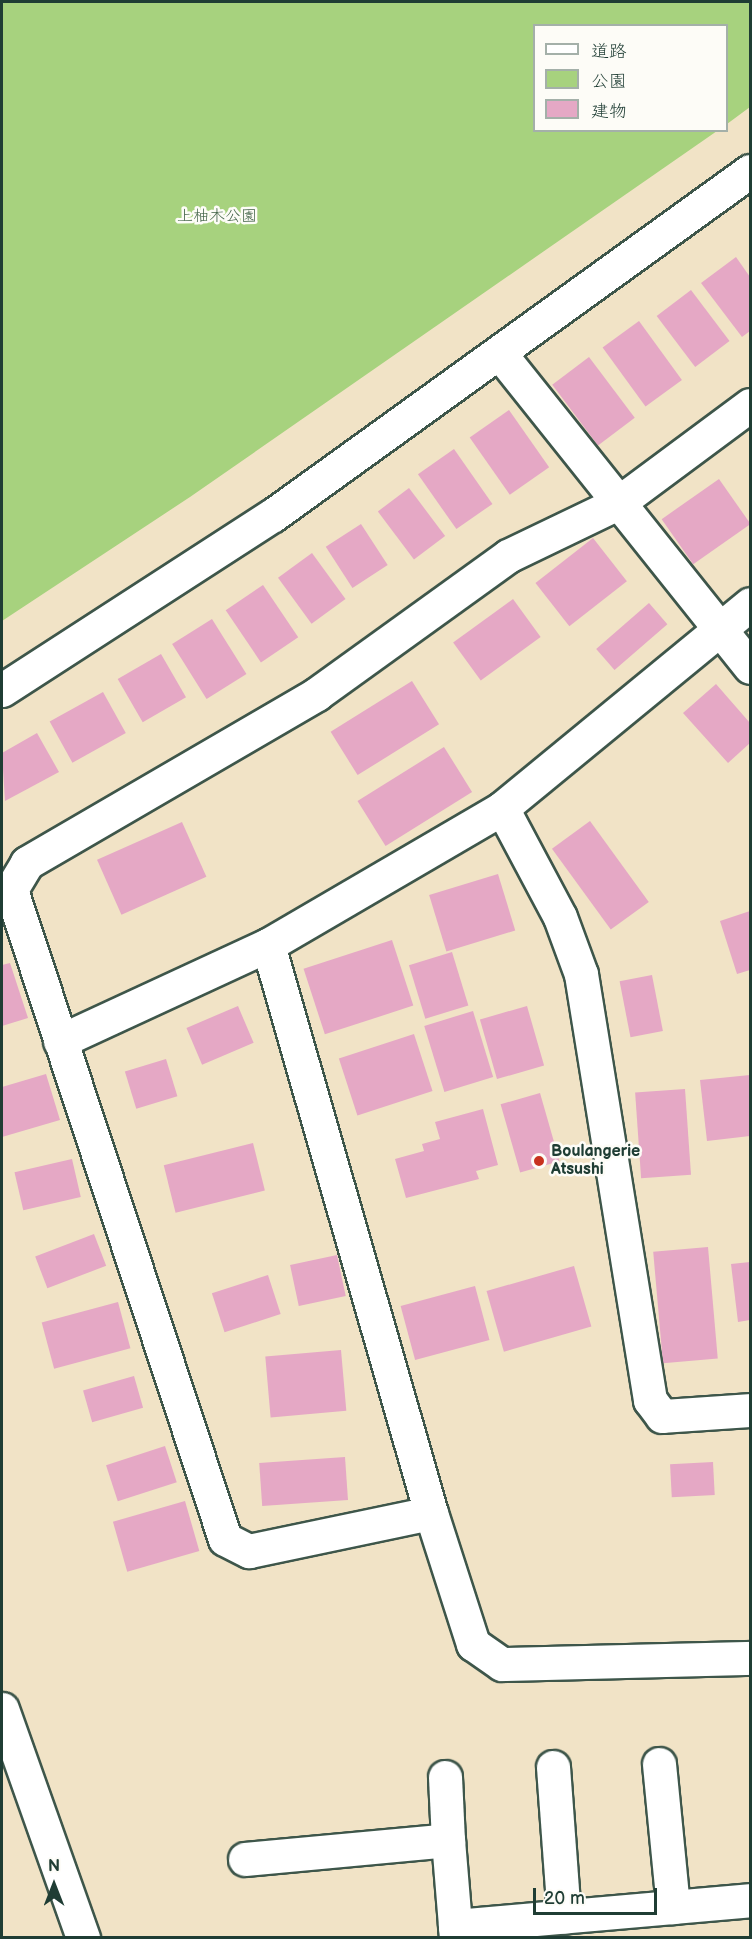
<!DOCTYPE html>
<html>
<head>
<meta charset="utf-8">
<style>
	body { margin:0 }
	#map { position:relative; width:752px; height:1939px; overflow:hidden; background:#f1e3c6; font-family:"Balsamiq Sans","Klee One",sans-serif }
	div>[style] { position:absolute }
	.green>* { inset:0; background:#a7d27e }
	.building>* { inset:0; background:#e5a8c5; transform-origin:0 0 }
	.roads { filter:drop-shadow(2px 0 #3e564a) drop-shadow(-2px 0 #3e564a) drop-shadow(0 2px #3e564a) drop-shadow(0 -2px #3e564a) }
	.minor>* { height:33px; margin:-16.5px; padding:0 16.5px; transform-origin:16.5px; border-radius:16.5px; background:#fff }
	.dots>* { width:16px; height:16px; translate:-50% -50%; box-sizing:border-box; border:3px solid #fdfcf7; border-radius:50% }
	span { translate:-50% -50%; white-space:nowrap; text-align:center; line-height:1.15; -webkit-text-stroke:5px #fdfcf7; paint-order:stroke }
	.park-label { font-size:16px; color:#416246 }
	.poi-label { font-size:16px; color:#1f3d34; font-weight:700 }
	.left { translate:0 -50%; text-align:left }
	.frame { position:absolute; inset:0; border:3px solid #1f3d34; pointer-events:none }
	.legend { position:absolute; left:533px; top:24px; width:195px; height:108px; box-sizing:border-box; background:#fdfcf7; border:2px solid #a4b0a9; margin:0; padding:8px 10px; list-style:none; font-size:18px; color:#1f3d34 }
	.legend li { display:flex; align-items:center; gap:12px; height:30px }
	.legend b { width:30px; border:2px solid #a4b0a9 }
	.north { position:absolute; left:24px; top:1855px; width:60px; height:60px; -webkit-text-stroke:4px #fdfcf7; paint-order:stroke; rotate:0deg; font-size:16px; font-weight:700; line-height:24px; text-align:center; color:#1f3d34 }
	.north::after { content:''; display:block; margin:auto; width:21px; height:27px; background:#1f3d34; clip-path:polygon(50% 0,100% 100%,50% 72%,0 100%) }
	.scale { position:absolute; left:533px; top:1888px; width:124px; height:27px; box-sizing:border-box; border:3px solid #1f3d34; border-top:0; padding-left:8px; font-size:18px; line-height:21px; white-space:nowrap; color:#1f3d34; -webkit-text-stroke:4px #fdfcf7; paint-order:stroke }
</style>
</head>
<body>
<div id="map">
	<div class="green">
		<div style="clip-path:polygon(2px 2px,750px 2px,750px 107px,727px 124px,726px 26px,534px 26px,534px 130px,717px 131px,190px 497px,2px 621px)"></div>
	</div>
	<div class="building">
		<div style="clip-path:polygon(736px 257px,750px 277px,750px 331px,742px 337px,701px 283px)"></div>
		<div style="left:691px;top:290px;width:64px;height:43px;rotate:53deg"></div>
		<div style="left:639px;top:321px;width:73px;height:45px;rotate:54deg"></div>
		<div style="left:589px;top:357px;width:76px;height:46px;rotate:53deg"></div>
		<div style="left:509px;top:410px;width:70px;height:48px;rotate:55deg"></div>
		<div style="left:454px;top:449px;width:67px;height:44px;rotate:55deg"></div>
		<div style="left:719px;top:479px;width:55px;height:70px;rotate:55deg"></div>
		<div style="left:409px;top:488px;width:60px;height:39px;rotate:53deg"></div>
		<div style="left:361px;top:524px;width:49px;height:42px;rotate:57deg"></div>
		<div style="left:593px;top:538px;width:55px;height:73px;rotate:52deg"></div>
		<div style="left:312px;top:553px;width:57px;height:42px;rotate:54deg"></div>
		<div style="left:263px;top:585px;width:63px;height:45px;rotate:56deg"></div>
		<div style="left:513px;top:599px;width:47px;height:74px;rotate:54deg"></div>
		<div style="left:649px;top:603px;width:28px;height:70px;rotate:49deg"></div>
		<div style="left:212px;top:619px;width:65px;height:47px;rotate:58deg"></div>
		<div style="left:161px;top:654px;width:50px;height:50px;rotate:60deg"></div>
		<div style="left:412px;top:681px;width:51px;height:96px;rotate:58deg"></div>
		<div style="clip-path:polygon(716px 684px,750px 723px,750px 743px,728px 763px,683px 713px)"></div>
		<div style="left:103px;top:692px;width:47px;height:61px;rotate:61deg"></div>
		<div style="clip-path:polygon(37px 733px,59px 772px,5px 801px,2px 753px)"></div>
		<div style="left:444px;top:747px;width:53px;height:102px;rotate:58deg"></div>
		<div style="left:590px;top:821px;width:100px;height:47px;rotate:54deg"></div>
		<div style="left:182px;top:822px;width:60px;height:93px;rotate:66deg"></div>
		<div style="left:498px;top:874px;width:59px;height:72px;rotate:73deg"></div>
		<div style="clip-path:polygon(750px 911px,750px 970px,737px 974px,720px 921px)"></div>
		<div style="left:392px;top:940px;width:69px;height:93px;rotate:72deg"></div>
		<div style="left:452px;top:952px;width:56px;height:45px;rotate:73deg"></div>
		<div style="clip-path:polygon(10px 963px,28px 1018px,2px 1026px,2px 965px)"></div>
		<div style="left:652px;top:975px;width:57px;height:33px;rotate:79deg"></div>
		<div style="left:238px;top:1006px;width:40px;height:56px;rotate:67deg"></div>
		<div style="left:527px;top:1006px;width:62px;height:49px;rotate:74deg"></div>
		<div style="left:473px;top:1011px;width:69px;height:51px;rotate:73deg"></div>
		<div style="left:414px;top:1034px;width:60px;height:79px;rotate:72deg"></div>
		<div style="left:166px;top:1059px;width:39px;height:43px;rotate:73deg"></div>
		<div style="clip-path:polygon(46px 1074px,60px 1120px,2px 1137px,2px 1087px)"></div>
		<div style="clip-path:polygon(750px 1075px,750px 1136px,707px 1141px,700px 1080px)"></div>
		<div style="left:685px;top:1089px;width:86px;height:50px;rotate:86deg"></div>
		<div style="left:540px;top:1093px;width:71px;height:41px;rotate:74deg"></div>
		<div style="clip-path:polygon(483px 1109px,498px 1165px,476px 1171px,479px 1179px,406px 1198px,395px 1159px,424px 1151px,422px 1144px,440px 1139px,435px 1122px)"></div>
		<div style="left:253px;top:1143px;width:49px;height:92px;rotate:76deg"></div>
		<div style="left:72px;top:1159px;width:39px;height:59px;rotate:77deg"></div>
		<div style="left:94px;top:1234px;width:34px;height:63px;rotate:69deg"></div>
		<div style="left:708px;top:1247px;width:112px;height:55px;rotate:85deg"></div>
		<div style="left:337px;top:1255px;width:42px;height:48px;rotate:78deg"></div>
		<div style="clip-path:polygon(750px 1262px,750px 1320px,738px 1322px,731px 1264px)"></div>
		<div style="left:574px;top:1266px;width:63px;height:91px;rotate:74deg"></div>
		<div style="left:268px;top:1275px;width:41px;height:59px;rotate:72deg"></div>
		<div style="left:475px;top:1286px;width:56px;height:77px;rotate:75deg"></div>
		<div style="left:118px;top:1302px;width:48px;height:79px;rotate:75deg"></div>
		<div style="left:341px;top:1350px;width:61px;height:76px;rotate:85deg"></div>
		<div style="left:134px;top:1376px;width:33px;height:53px;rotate:74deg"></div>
		<div style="left:165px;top:1446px;width:38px;height:62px;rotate:72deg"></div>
		<div style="left:345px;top:1457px;width:43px;height:86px;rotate:86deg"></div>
		<div style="left:713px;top:1462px;width:33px;height:43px;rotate:87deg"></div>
		<div style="left:185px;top:1501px;width:52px;height:75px;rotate:74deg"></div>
	</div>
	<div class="roads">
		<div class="minor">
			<div style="left:501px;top:355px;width:399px;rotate:51.4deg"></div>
			<div style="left:750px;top:405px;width:164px;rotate:143.4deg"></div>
			<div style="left:618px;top:503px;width:122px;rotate:154.3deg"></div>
			<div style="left:508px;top:556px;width:236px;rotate:144.2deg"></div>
			<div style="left:317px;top:694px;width:336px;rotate:149.8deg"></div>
			<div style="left:27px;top:863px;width:31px;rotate:121deg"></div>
			<div style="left:11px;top:890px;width:683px;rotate:71.75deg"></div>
			<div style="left:225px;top:1539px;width:27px;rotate:27deg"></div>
			<div style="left:249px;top:1551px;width:186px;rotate:-11.8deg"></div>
			<div style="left:431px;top:1513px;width:138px;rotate:72.2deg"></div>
			<div style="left:473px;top:1644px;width:35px;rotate:35deg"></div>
			<div style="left:502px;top:1664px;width:248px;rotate:-1.4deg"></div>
			<div style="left:2px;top:690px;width:323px;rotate:-32.9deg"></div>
			<div style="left:273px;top:515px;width:588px;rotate:-35.8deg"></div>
			<div style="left:502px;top:808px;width:123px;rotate:62deg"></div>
			<div style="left:560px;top:917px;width:61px;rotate:69.8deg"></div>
			<div style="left:581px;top:974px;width:432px;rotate:80.8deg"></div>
			<div style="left:650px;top:1400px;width:20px;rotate:53deg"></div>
			<div style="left:662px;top:1416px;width:88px;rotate:-3.9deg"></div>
			<div style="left:268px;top:945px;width:591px;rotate:73.99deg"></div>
			<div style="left:60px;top:1041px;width:229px;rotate:-24.8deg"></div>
			<div style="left:268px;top:945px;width:271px;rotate:-30.3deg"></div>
			<div style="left:502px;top:808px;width:321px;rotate:-39.4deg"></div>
			<div style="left:2px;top:1709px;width:243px;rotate:70.5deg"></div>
			<div style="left:659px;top:1764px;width:144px;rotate:84.4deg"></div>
			<div style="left:553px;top:1767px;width:150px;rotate:85.8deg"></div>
			<div style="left:445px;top:1777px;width:63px;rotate:87.3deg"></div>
			<div style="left:245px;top:1859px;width:204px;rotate:-5.3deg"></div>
			<div style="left:448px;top:1840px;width:86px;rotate:85.3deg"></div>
			<div style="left:456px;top:1938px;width:12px;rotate:-95deg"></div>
			<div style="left:455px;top:1926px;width:296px;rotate:-5deg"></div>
		</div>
	</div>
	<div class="dots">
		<div style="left:539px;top:1161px;background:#c8321e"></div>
	</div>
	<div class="park-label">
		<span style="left:217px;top:217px">上柚木公園</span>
	</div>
	<div class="poi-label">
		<span class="left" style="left:551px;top:1161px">Boulangerie<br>Atsushi</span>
	</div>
	<div class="frame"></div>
	<ul class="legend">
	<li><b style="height:8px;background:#fff"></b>道路</li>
	<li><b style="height:16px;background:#a7d27e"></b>公園</li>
	<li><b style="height:16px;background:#e5a8c5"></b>建物</li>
	</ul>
	<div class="north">N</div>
	<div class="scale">20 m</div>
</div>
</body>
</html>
